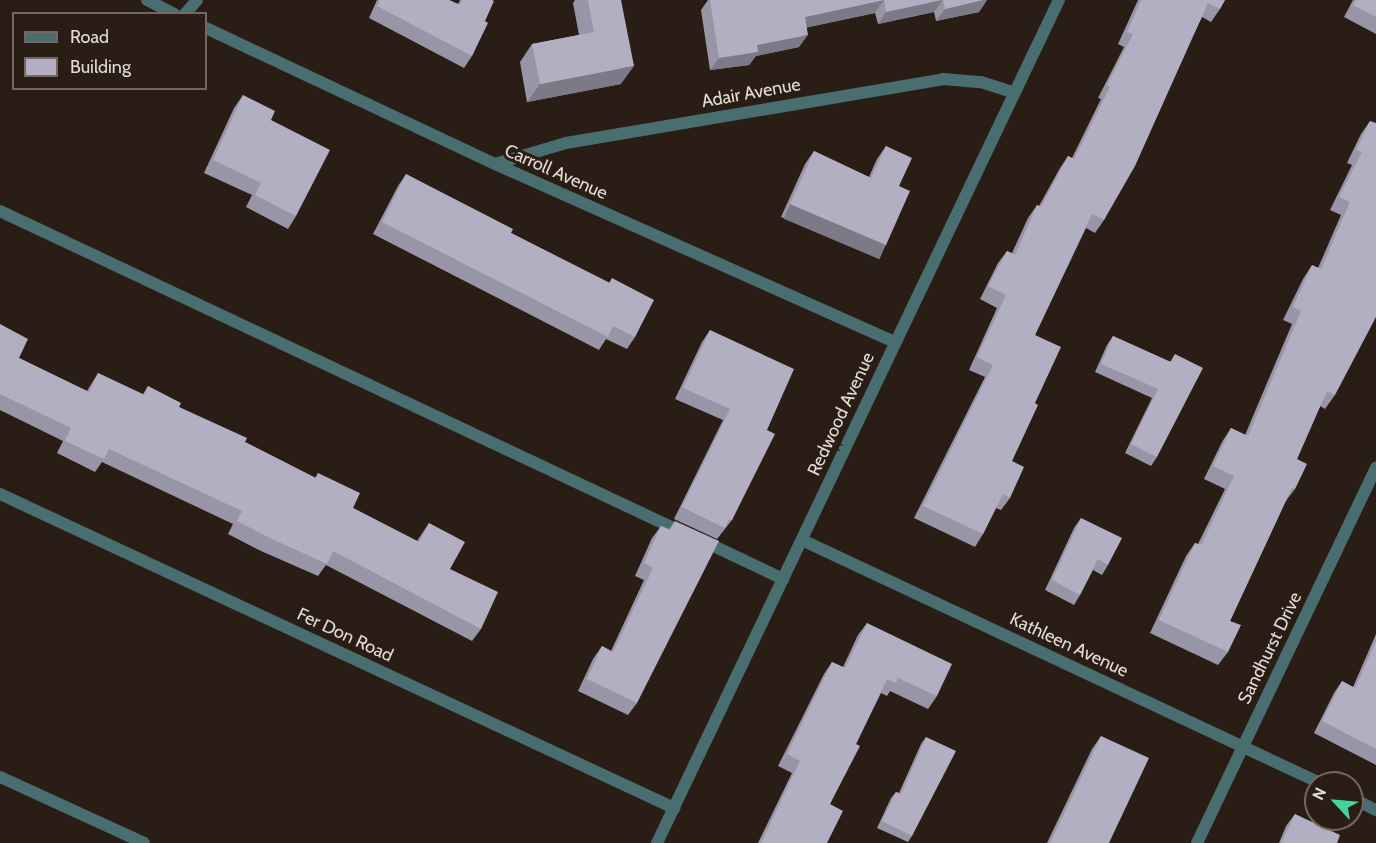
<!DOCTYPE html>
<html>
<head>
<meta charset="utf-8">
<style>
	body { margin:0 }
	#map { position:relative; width:1376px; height:843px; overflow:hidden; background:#2a1d15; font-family:Cabin,sans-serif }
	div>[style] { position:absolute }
	.lane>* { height:12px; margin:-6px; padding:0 6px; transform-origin:6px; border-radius:6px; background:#486e70 }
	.street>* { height:12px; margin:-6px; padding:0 6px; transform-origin:6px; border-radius:6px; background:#486e70 }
	.wall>* { inset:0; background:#9896a6 }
	.shaded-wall>* { inset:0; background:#7c7a87; transform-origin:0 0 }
	.building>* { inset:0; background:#b1afc1 }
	span { translate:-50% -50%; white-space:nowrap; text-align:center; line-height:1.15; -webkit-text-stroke:6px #2a1d15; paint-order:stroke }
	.street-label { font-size:18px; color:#e3dad4 }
	.legend { position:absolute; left:12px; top:12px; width:195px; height:78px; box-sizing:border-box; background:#2a1d15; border:2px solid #746961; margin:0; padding:8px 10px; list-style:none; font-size:18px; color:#e3dad4 }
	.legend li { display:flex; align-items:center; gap:12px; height:30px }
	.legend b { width:30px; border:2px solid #746961 }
	.north { position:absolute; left:1304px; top:771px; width:60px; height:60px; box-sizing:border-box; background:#2a1d15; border:2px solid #746961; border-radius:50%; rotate:296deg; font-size:16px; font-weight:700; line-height:24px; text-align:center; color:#e3dad4 }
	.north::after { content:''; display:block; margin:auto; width:21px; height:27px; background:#42d4a0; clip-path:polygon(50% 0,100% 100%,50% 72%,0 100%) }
</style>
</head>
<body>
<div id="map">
	<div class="lane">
		<div style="left:185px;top:14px;width:18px;rotate:-49deg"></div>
		<div style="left:0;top:211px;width:756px;rotate:25.21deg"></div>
		<div style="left:703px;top:541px;width:89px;rotate:25.4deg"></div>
		<div style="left:0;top:777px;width:158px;rotate:24.6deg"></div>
	</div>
	<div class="street">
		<div style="left:147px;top:0;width:31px;rotate:27deg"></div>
		<div style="left:206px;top:28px;width:319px;rotate:25.2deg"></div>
		<div style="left:495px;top:164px;width:438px;rotate:24deg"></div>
		<div style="left:495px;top:164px;width:74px;rotate:-16.5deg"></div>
		<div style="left:566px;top:143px;width:382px;rotate:-9.6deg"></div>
		<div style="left:943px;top:79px;width:38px;rotate:5deg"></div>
		<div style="left:981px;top:82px;width:35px;rotate:18deg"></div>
		<div style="left:0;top:494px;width:744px;rotate:24.98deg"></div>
		<div style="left:802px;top:540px;width:572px;rotate:25.13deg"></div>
		<div style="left:1352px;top:798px;width:27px;rotate:27deg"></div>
		<div style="left:657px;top:843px;width:934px;rotate:-64.51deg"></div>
		<div style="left:1197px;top:843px;width:416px;rotate:-64.5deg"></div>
	</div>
	<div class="wall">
		<div style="clip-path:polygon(377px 0,449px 0,458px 4px,460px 0,492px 0,472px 56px,464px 68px,369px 18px)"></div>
		<div style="clip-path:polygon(575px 0,621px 0,621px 84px,527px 102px,520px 62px,532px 44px,579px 35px,573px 3px)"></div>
		<div style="clip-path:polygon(708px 0,987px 0,979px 12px,936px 21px,934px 12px,878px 24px,875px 13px,807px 27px,799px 47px,756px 56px,749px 65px,710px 70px,701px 10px)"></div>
		<div style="clip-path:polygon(1138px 0,1225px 0,1220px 9px,1211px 22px,1202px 17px,1104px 220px,1095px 233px,1086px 228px,1035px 335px,1035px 403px,1012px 461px,1010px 498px,1001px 510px,996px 508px,983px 534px,975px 547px,914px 518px,985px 377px,969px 370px,997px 308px,980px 299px,998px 263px,1007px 251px,1012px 253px,1028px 218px,1037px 205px,1039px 206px,1060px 168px,1068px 156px,1072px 158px,1101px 99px,1098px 98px,1124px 47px,1118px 44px)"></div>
		<div style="clip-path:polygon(1353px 0,1376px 0,1376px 34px,1344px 17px)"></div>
		<div style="clip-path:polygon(243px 95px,271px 120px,296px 216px,288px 229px,246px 207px,252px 195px,204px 173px,234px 108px)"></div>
		<div style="clip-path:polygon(1370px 121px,1335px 395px,1325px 409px,1320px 406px,1297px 459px,1295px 489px,1285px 502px,1230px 621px,1228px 652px,1218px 665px,1150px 633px,1186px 556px,1195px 543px,1198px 544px,1225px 489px,1204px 479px,1222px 442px,1231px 428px,1245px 435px,1292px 324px,1283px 320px,1303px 279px,1312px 265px,1318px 268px,1341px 215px,1330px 210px,1352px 165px,1347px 163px,1361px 134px)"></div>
		<div style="clip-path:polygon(886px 146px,899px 186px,886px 245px,877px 257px,781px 217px,805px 164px,814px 151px,869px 177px,877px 159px)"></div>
		<div style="clip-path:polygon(406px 174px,511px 233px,609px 283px,612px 278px,635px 337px,627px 349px,606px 339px,599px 350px,373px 234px,398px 186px)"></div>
		<div style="clip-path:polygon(0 324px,19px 358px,87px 391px,98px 373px,143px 394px,148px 386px,179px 407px,245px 442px,315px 478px,318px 473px,353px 508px,417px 541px,429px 523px,450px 569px,481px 629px,472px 641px,326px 565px,318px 576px,261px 551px,228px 534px,233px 524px,102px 462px,95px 472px,57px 453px,63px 441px,0 410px)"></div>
		<div style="clip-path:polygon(710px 330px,767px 430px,732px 520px,717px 539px,674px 519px,723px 420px,675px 399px,702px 342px)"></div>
		<div style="clip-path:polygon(1113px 336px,1170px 362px,1175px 354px,1157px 457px,1151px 466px,1125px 453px,1152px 398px,1095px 372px,1107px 345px)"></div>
		<div style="clip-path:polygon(1081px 518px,1108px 565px,1102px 575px,1093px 570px,1080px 595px,1074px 605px,1045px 590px,1074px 528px)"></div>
		<div style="clip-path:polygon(675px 521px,637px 703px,628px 715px,578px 691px,593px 659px,602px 646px,611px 651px,644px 580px,635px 576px,652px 538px,661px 526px,669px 529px)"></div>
		<div style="clip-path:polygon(867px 623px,937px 696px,928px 709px,890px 691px,887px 696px,881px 693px,856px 744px,830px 804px,827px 843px,758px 843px,792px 773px,778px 766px,824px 674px,832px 662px,843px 667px,858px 635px)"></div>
		<div style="clip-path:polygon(1376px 634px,1376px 765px,1314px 733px,1334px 693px,1342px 681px,1353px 687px)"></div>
		<div style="clip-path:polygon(1101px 736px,1109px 843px,1047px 843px,1092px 749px)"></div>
		<div style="clip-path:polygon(926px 737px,912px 836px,908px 842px,877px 828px,891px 798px,896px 792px,899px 793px,921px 744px)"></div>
		<div style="clip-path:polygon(1295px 814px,1337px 843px,1279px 843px,1286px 826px)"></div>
	</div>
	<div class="shaded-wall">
		<div style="clip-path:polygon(884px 0,875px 13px,796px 30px,805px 17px)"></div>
		<div style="clip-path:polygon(943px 0,934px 12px,878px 24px,886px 12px)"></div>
		<div style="clip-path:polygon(983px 0,987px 0,979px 12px,936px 21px,945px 9px)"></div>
		<div style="clip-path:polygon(808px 35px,799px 47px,756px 56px,749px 65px,710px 70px,719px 58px,757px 45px)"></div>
		<div style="clip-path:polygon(634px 66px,621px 84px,527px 102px,540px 84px)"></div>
		<div style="left:790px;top:204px;width:104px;height:16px;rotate:23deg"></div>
	</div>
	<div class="building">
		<div style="clip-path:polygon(380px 0,449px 0,460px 5px,462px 0,492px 0,494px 1px,485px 21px,488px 23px,472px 56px,377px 6px)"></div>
		<div style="clip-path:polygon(588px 0,621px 0,634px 66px,540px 84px,532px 44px,594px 32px)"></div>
		<div style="clip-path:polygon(710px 0,941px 0,886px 12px,884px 0,805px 17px,808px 35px,757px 45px,758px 52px,719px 58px)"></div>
		<div style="clip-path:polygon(943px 0,983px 0,945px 9px)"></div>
		<div style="clip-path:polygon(1141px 0,1225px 0,1220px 9px,1208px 3px,1135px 166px,1104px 220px,1092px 214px,1035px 335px,1061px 347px,1035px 403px,1038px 405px,1012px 461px,1024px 467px,1010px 498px,1003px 494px,983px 534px,923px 506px,993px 365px,977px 357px,1006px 295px,988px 286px,1007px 251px,1015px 255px,1037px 205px,1041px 207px,1068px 156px,1074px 159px,1110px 87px,1107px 85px,1133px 34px,1127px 32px)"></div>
		<div style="clip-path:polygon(1356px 0,1376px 0,1376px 17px,1353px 5px)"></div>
		<div style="clip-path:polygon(243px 95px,275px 111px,271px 120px,330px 150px,296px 216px,255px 195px,261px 183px,213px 160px)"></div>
		<div style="clip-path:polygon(1370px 121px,1376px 123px,1376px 317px,1335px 395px,1327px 391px,1297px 459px,1307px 464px,1295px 489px,1292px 488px,1230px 621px,1241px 625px,1228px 652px,1159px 620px,1195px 543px,1201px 545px,1234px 476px,1213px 466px,1231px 428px,1248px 436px,1301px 311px,1293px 307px,1312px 265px,1321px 269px,1350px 202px,1339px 197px,1362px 152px,1356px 150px)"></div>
		<div style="clip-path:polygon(886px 146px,912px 158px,899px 186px,910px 191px,886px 245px,790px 204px,814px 151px,871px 178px)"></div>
		<div style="clip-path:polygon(406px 174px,513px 229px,511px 233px,610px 283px,612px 278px,654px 300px,635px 337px,613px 326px,608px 337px,382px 222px)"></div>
		<div style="clip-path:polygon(0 324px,28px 339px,19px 358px,89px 392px,98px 373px,144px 395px,148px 386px,181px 403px,179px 407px,247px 438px,245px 442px,316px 478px,318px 473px,360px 493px,353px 508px,419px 542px,429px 523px,465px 542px,450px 569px,498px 592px,481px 629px,333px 551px,327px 564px,270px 538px,237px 521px,242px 511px,109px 449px,104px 459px,65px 441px,71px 428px,0 394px)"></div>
		<div style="clip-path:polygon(710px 330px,794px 369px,767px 430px,775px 434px,732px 520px,729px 519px,725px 528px,682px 507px,730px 409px,683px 388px)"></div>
		<div style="clip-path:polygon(1113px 336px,1171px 362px,1175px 354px,1203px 368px,1157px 457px,1131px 444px,1158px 389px,1101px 364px)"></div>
		<div style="clip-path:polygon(1081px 518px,1122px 538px,1108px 565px,1098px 559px,1080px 595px,1052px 580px)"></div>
		<div style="clip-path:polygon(675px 521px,719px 541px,637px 703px,587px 679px,602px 646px,613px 652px,653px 568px,644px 563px,661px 526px,670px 530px)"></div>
		<div style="clip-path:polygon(867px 623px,952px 664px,937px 696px,898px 678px,896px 683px,887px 679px,856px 744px,860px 746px,830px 804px,843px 811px,827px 843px,761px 843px,800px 761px,787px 754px,832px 662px,845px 668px)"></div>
		<div style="clip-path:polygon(1376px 641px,1376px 749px,1322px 721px,1342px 681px,1355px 688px)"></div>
		<div style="clip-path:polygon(1101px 736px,1149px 758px,1109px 843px,1050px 843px)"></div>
		<div style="clip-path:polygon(926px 737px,956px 751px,912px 836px,882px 821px,896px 792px,901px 794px)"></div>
		<div style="clip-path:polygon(1295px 814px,1340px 835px,1337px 843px,1281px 843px)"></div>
	</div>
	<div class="street-label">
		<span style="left:751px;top:93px;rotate:-10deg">Adair Avenue</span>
		<span style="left:556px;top:172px;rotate:24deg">Carroll Avenue</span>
		<span style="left:841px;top:414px;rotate:-65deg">Redwood Avenue</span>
		<span style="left:345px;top:635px;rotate:25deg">Fer Don Road</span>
		<span style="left:1069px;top:645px;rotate:25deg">Kathleen Avenue</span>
		<span style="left:1270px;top:648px;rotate:-64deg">Sandhurst Drive</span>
	</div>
	<ul class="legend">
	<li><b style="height:8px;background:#486e70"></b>Road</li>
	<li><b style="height:16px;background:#b1afc1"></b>Building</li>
	</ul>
	<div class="north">N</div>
</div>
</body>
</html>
